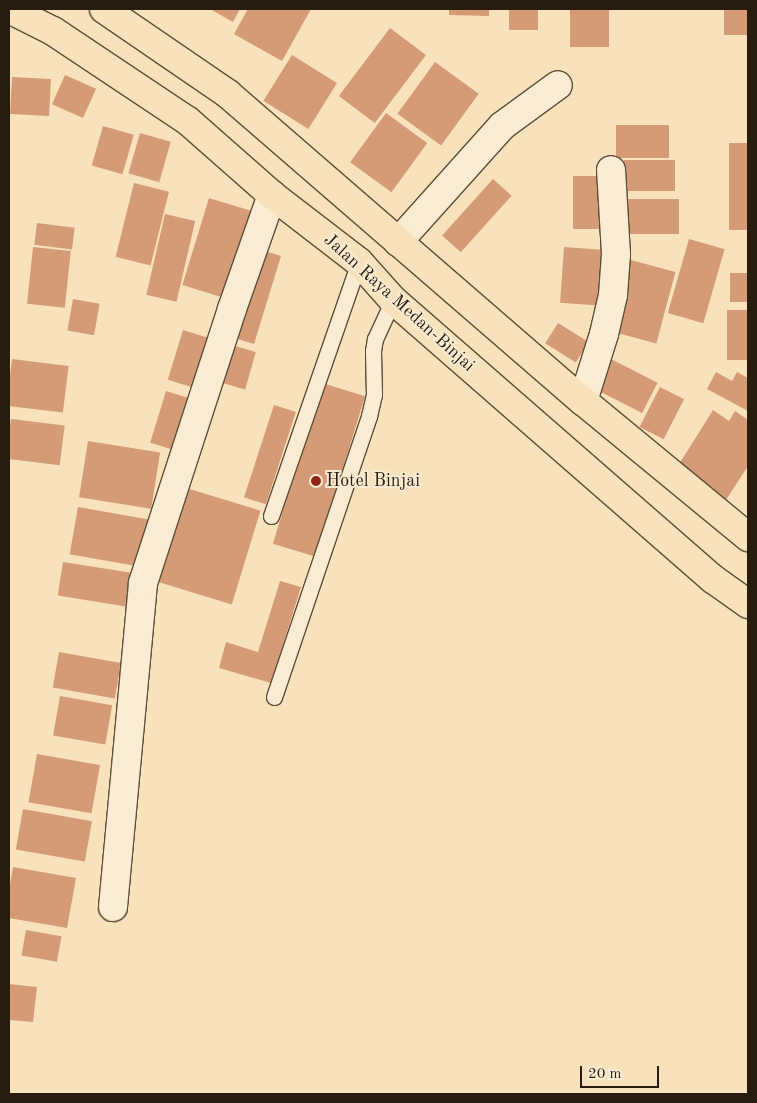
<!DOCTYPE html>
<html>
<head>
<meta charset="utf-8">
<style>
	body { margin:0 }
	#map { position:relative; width:757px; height:1103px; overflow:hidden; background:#f7e2bb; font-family:"Old Standard TT",serif }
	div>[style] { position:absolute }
	.building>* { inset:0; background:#d59a76; transform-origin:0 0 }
	.roads { filter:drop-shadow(1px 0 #5c4e39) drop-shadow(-1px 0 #5c4e39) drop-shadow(0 1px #5c4e39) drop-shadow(0 -1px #5c4e39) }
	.service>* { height:15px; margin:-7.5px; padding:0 7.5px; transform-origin:7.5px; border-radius:7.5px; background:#faecd3 }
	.minor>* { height:28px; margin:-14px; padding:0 14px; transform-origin:14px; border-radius:14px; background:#faecd3 }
	.primary>* { height:28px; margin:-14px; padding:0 14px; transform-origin:14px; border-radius:14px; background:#f7e2bb }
	.dots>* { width:14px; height:14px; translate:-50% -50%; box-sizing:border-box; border:2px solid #faecd3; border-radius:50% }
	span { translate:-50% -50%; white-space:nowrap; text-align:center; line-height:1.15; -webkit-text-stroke:4px #faecd3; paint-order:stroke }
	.street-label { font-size:18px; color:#281c0e }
	.poi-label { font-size:18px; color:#281c0e }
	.left { translate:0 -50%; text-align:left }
	.frame { position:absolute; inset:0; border:10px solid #281c0e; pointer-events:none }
	.scale { position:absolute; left:580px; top:1066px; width:79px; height:22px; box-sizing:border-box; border:2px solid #281c0e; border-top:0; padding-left:6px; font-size:15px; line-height:18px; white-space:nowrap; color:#281c0e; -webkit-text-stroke:4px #faecd3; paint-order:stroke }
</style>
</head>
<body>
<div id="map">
	<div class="building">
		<div style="clip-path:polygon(210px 9px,240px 9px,233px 22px)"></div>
		<div style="clip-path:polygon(248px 9px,311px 9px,282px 61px,234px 34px)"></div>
		<div style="clip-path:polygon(449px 9px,489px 9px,489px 16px,449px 15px)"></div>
		<div style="left:509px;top:9px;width:29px;height:21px"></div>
		<div style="left:570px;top:9px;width:39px;height:38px"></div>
		<div style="left:724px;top:9px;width:24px;height:26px"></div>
		<div style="left:390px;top:28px;width:45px;height:85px;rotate:37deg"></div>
		<div style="left:292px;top:55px;width:53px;height:54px;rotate:32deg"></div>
		<div style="left:435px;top:62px;width:54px;height:64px;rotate:36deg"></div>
		<div style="left:65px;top:75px;width:34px;height:32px;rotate:24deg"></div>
		<div style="left:12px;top:77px;width:39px;height:37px;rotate:3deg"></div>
		<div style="left:386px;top:113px;width:51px;height:61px;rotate:36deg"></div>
		<div style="left:616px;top:125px;width:53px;height:33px"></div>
		<div style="left:103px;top:126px;width:32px;height:41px;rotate:16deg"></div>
		<div style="left:140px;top:133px;width:32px;height:42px;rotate:16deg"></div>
		<div style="left:729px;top:143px;width:19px;height:87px"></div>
		<div style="left:675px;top:160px;width:31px;height:51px;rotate:90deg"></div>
		<div style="left:573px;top:176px;width:29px;height:53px"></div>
		<div style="left:493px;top:179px;width:25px;height:76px;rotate:42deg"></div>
		<div style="left:134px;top:183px;width:36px;height:76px;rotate:14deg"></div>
		<div style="left:209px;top:198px;width:44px;height:91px;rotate:17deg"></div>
		<div style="left:622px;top:199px;width:57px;height:35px"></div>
		<div style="left:165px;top:214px;width:31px;height:83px;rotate:13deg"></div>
		<div style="left:37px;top:223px;width:38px;height:22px;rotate:7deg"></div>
		<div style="left:689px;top:239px;width:37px;height:77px;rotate:16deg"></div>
		<div style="left:33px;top:247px;width:38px;height:57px;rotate:6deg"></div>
		<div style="left:564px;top:247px;width:42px;height:56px;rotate:4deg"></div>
		<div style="left:258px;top:249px;width:24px;height:92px;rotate:17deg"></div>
		<div style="left:631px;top:260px;width:46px;height:74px;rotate:15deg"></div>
		<div style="left:730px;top:273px;width:18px;height:29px"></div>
		<div style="left:73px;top:299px;width:27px;height:32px;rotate:10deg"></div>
		<div style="left:727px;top:310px;width:21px;height:50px"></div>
		<div style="left:558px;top:323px;width:36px;height:24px;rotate:32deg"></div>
		<div style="left:183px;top:330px;width:30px;height:52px;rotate:17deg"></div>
		<div style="left:228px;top:344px;width:29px;height:39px;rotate:16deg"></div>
		<div style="left:605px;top:356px;width:59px;height:34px;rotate:27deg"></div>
		<div style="left:12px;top:359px;width:57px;height:47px;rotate:7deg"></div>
		<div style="clip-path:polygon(716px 372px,732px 381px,737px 372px,748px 378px,748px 411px,707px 389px)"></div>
		<div style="left:322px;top:383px;width:45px;height:168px;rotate:17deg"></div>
		<div style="left:660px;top:387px;width:27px;height:45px;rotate:27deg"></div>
		<div style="left:166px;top:391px;width:27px;height:54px;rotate:17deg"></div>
		<div style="left:274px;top:405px;width:23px;height:97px;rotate:18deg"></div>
		<div style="clip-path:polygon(713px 410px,729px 421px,735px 411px,748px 420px,748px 466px,726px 500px,676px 469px)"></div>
		<div style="left:11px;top:419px;width:54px;height:40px;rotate:7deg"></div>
		<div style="left:88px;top:441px;width:73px;height:57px;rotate:9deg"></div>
		<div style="left:183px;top:487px;width:81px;height:98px;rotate:17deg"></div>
		<div style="left:78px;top:507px;width:72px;height:48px;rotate:10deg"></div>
		<div style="left:63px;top:562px;width:74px;height:34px;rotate:9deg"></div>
		<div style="clip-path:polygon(280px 581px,301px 587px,271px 683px,219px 668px,226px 642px,258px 652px)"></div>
		<div style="left:59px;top:652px;width:63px;height:36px;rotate:10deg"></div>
		<div style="left:60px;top:696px;width:53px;height:40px;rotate:10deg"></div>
		<div style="left:37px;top:754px;width:64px;height:49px;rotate:10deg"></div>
		<div style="left:23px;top:809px;width:70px;height:41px;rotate:10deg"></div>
		<div style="clip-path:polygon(13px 867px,76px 878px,67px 928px,9px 918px,9px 891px)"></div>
		<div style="left:26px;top:930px;width:36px;height:26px;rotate:10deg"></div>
		<div style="clip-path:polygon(9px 984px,37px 987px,33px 1022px,9px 1020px)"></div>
	</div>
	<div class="roads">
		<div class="service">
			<div style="left:271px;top:516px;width:269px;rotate:-70.9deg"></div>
			<div style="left:274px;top:697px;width:297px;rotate:-71.3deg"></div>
			<div style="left:369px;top:416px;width:22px;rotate:-77deg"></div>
			<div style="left:374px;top:395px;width:44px;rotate:-91.3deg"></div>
			<div style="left:373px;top:351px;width:12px;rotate:-81deg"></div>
			<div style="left:375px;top:339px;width:43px;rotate:-65.2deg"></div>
		</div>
		<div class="minor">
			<div style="left:398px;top:242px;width:156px;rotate:-48.1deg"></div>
			<div style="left:502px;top:126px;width:69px;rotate:-36.2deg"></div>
			<div style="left:583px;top:401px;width:70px;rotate:-72.6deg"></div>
			<div style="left:604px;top:334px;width:40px;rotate:-77deg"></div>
			<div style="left:613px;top:295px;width:41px;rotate:-85.8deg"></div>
			<div style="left:616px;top:254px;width:84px;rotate:-93.4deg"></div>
			<div style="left:113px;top:907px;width:325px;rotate:-84.7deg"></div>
			<div style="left:143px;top:583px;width:288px;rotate:-72deg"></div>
			<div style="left:232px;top:309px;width:121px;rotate:-70.7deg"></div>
		</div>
		<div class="primary">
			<div style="left:9px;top:9px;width:49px;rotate:26.6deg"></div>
			<div style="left:53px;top:31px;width:162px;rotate:33.7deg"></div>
			<div style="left:188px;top:121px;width:112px;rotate:41.4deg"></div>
			<div style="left:272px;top:195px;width:110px;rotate:37.6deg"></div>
			<div style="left:359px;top:262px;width:51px;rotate:48.2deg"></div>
			<div style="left:393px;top:300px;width:425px;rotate:41.1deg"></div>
			<div style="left:713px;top:579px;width:43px;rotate:35.5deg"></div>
			<div style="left:104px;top:9px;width:150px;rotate:34.4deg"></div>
			<div style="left:228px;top:94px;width:469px;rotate:40.9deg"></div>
			<div style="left:583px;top:401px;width:214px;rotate:39.5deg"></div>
		</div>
	</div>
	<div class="dots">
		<div style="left:316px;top:481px;background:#8f2418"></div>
	</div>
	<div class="street-label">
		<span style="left:399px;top:303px;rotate:42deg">Jalan Raya Medan-Binjai</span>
	</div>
	<div class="poi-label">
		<span class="left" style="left:326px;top:481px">Hotel Binjai</span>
	</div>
	<div class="frame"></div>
	<div class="scale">20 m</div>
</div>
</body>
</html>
